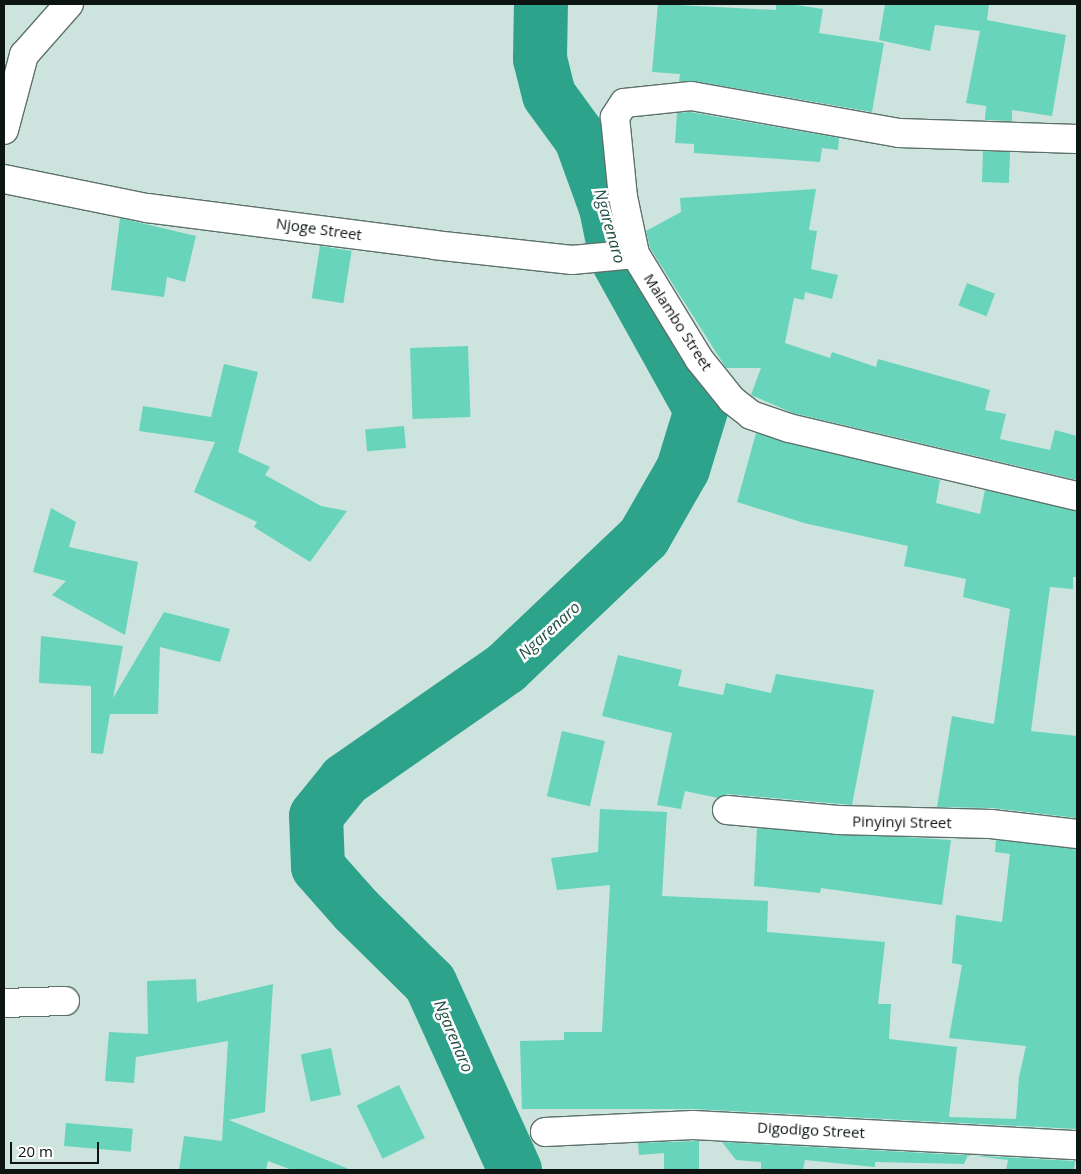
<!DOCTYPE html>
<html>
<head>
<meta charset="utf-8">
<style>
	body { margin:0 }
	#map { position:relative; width:1081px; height:1174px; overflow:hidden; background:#cde4de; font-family:"Open Sans",sans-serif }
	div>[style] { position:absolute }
	.river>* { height:54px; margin:-27px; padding:0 27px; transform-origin:27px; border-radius:27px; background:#2da38c }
	.building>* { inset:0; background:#67d4bb; transform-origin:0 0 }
	.roads { filter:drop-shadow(1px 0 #5d716b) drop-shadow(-1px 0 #5d716b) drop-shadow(0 1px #5d716b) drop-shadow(0 -1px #5d716b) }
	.minor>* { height:28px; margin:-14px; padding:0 14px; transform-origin:14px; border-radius:14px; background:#fff }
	span { translate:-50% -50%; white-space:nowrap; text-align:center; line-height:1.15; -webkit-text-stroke:5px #fff; paint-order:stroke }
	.street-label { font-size:15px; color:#0d1512 }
	.water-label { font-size:16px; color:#204f45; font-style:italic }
	.frame { position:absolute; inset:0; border:5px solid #0d1512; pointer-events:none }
	.scale { position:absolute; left:10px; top:1142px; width:89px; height:22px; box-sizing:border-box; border:2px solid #0d1512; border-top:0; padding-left:6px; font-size:15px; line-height:18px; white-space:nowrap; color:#0d1512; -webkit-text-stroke:4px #fff; paint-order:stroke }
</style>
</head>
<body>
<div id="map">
	<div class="river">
		<div style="left:515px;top:1170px;width:205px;rotate:-114.4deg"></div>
		<div style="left:430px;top:983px;width:104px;rotate:-135.4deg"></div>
		<div style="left:356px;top:910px;width:57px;rotate:-131.5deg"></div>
		<div style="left:318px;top:867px;width:51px;rotate:-92.2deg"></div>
		<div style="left:316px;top:816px;width:46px;rotate:-51.1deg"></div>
		<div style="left:345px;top:780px;width:196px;rotate:-34.8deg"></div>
		<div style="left:506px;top:668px;width:190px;rotate:-43.5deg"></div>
		<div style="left:644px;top:537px;width:78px;rotate:-60.2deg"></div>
		<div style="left:683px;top:469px;width:62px;rotate:-73deg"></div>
		<div style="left:701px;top:410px;width:175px;rotate:-119.1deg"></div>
		<div style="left:616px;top:257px;width:50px;rotate:-101.5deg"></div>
		<div style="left:606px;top:208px;width:73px;rotate:-109.9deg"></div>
		<div style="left:581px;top:139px;width:54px;rotate:-126deg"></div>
		<div style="left:549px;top:95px;width:37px;rotate:-104deg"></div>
		<div style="left:540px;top:59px;width:55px;rotate:-89deg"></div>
	</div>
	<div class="building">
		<div style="clip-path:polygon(658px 4px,776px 10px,776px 4px,789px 4px,823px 9px,819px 33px,884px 43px,872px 112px,694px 81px,679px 82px,680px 74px,652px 72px)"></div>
		<div style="clip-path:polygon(885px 4px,989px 4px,987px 20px,1066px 35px,1052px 116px,1012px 110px,1012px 121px,985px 120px,986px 106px,966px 103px,980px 31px,935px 25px,930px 51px,879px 40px)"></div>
		<div style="clip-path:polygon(690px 112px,839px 138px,838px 150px,822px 148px,820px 162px,694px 153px,694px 144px,675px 143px,677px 113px)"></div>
		<div style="left:983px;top:151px;width:27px;height:31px;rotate:2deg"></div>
		<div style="clip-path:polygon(816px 189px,809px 230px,817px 231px,811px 269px,838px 275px,832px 299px,805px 292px,804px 300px,794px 298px,785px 343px,830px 358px,832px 352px,876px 367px,878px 359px,990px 390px,985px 410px,1006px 414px,1000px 439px,1050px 450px,1055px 430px,1077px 436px,1077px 480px,793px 413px,751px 395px,761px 368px,726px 368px,650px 248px,646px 231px,681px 212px,680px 198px)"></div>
		<div style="clip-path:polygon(120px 218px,196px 236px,185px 282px,167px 277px,164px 297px,111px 290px)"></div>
		<div style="left:320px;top:246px;width:32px;height:53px;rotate:9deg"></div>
		<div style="left:967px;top:283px;width:30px;height:24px;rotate:21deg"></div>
		<div style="left:468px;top:346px;width:71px;height:58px;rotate:88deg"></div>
		<div style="clip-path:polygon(224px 364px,258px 372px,238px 452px,270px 467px,265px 475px,321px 506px,347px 511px,310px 562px,254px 527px,257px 522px,194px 492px,215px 442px,139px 431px,143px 406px,211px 417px)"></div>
		<div style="left:404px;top:426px;width:22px;height:39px;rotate:85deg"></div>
		<div style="clip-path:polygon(756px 433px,940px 480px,936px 503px,980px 514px,985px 490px,1077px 511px,1077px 577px,1073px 577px,1073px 589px,1050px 587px,1031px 731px,1077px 736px,1077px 818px,993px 808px,937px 807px,952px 716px,994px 724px,1010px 609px,963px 597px,966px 579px,904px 566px,908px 546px,804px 523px,737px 502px)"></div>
		<div style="clip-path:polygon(51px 508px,76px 522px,69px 547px,138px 562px,125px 635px,52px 595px,66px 581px,33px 572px)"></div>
		<div style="clip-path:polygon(164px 612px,230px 629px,220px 662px,160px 647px,158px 714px,110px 714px,103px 754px,91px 753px,91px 686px,39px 683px,41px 636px,123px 646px,113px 698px)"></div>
		<div style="clip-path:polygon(618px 655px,682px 670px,678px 686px,723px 695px,726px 683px,771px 693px,776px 674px,874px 690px,852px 805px,728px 794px,718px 798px,685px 791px,681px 809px,657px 805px,672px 733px,602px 716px)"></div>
		<div style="left:562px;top:731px;width:44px;height:67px;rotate:13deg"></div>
		<div style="clip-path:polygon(600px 809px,667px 812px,662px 896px,768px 901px,767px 932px,885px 942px,878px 1004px,891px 1004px,889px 1039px,957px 1047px,949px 1117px,1016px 1119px,1019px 1077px,1026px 1046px,949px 1038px,962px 965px,952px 963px,956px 915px,1002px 922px,1010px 854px,995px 852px,996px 840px,1077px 849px,1077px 1129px,694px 1109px,522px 1109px,520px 1041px,564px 1040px,564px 1032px,602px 1032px,610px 885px,557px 890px,551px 858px,598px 852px)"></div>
		<div style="clip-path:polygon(757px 828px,951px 840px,942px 905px,821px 888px,820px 893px,754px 886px)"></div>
		<div style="clip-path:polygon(196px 979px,197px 1002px,273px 984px,265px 1112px,229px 1120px,351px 1170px,292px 1170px,268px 1161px,266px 1170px,179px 1170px,184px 1136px,222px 1141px,228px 1041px,136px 1057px,134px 1083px,105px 1081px,109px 1032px,148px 1034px,147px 981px)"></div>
		<div style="left:331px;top:1048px;width:48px;height:31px;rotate:78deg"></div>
		<div style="left:399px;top:1085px;width:59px;height:47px;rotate:64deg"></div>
		<div style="left:66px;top:1123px;width:67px;height:23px;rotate:5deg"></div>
		<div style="clip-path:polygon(699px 1141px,699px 1170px,664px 1170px,664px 1153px,639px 1155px,638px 1143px)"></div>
		<div style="clip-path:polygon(722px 1142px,1075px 1161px,1074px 1170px,1006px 1170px,1008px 1160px,968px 1155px,964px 1164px,875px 1162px,875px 1167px,805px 1160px,803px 1170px,761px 1170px,761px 1162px,736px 1160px)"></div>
	</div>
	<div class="roads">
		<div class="minor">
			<div style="left:4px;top:130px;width:78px;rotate:-75.1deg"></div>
			<div style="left:24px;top:55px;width:68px;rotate:-48.6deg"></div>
			<div style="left:1077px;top:139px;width:178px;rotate:-178.1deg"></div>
			<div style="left:899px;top:133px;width:211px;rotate:-169.9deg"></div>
			<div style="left:691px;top:96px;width:67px;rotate:174deg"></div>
			<div style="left:624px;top:103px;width:17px;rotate:123deg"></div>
			<div style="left:615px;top:117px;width:80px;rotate:84.3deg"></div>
			<div style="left:623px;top:197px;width:58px;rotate:78.1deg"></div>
			<div style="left:635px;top:254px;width:123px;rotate:58.6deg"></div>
			<div style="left:699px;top:359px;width:53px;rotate:51.2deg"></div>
			<div style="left:732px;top:400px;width:24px;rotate:38deg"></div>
			<div style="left:751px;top:415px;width:40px;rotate:18.9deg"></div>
			<div style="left:789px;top:428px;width:296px;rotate:13.3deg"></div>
			<div style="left:4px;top:179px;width:146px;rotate:11.5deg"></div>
			<div style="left:147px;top:208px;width:289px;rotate:7.3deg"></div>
			<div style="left:434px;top:245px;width:139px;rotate:6.2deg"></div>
			<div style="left:572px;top:260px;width:63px;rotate:-5.4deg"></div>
			<div style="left:727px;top:810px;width:111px;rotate:5.1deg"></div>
			<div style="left:838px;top:820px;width:153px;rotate:1.5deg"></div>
			<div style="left:991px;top:824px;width:87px;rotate:6.6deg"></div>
			<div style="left:4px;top:1003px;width:61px;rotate:-1.9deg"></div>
			<div style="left:545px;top:1132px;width:148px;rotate:-2.7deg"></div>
			<div style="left:693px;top:1125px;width:385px;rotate:3deg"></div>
		</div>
	</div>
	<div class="street-label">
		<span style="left:319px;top:229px;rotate:8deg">Njoge Street</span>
		<span style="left:678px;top:322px;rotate:57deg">Malambo Street</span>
		<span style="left:902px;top:822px;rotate:1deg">Pinyinyi Street</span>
		<span style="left:811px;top:1130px;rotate:3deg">Digodigo Street</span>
	</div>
	<div class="water-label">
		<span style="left:610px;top:226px;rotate:74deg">Ngarenaro</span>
		<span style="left:549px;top:630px;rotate:-42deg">Ngarenaro</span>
		<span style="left:454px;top:1036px;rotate:67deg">Ngarenaro</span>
	</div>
	<div class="frame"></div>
	<div class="scale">20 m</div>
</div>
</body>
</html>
